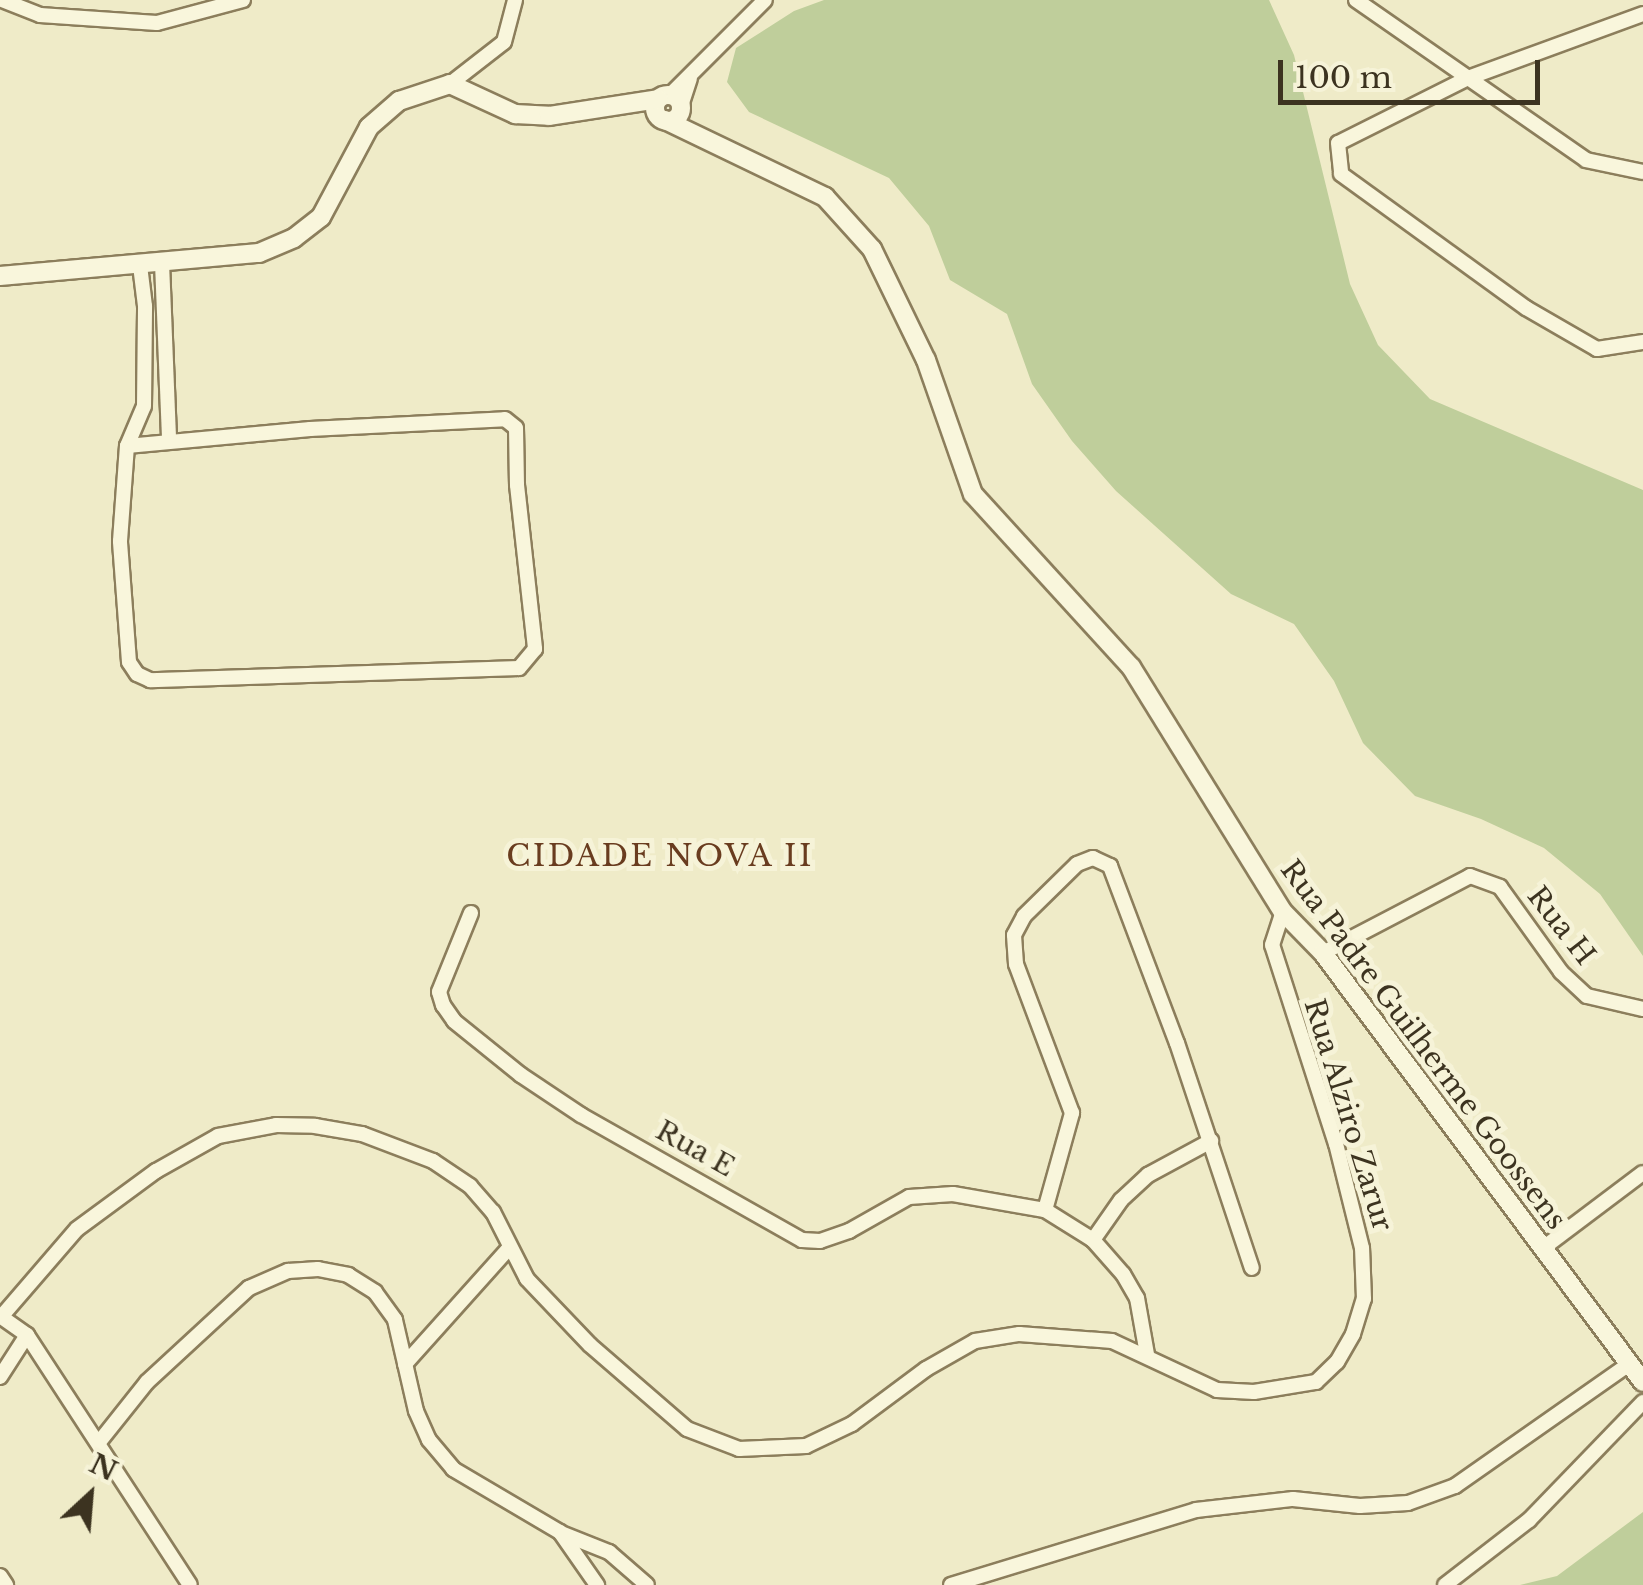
<!DOCTYPE html>
<html>
<head>
<meta charset="utf-8">
<style>
	body { margin:0 }
	#map { position:relative; width:1643px; height:1585px; overflow:hidden; background:#efebc8; font-family:"Libre Baskerville",serif }
	div>[style] { position:absolute }
	.green>* { inset:0; background:#bfce9b }
	.roads { filter:drop-shadow(2px 0 #8c7e5c) drop-shadow(-2px 0 #8c7e5c) drop-shadow(0 2px #8c7e5c) drop-shadow(0 -2px #8c7e5c) }
	.minor>* { height:14px; margin:-7px; padding:0 7px; transform-origin:7px; border-radius:7px; background:#f9f6dc }
	.tertiary>* { height:18px; margin:-9px; padding:0 9px; transform-origin:9px; border-radius:9px; background:#f9f6dc }
	.tertiary>.ring { margin:-9px; padding:0; box-sizing:content-box; background:none; border:18px solid #f9f6dc; border-radius:50% }
	span { translate:-50% -50%; white-space:nowrap; text-align:center; line-height:1.15; -webkit-text-stroke:10px #f6f3d8; paint-order:stroke }
	.street-label { font-size:28px; color:#3c3320 }
	.neighbourhood-label { font-size:30px; color:#693c1f; letter-spacing:2.5px }
	.north { position:absolute; left:40px; top:1445px; width:100px; height:100px; -webkit-text-stroke:8px #f6f3d8; paint-order:stroke; rotate:26deg; font-size:28px; font-weight:700; line-height:40px; text-align:center; color:#3c3320 }
	.north::after { content:''; display:block; margin:auto; width:35px; height:45px; background:#3c3320; clip-path:polygon(50% 0,100% 100%,50% 72%,0 100%) }
	.scale { position:absolute; left:1278px; top:60px; width:262px; height:45px; box-sizing:border-box; border:5px solid #3c3320; border-top:0; padding-left:12px; font-size:30px; line-height:35px; white-space:nowrap; color:#3c3320; -webkit-text-stroke:8px #f6f3d8; paint-order:stroke }
</style>
</head>
<body>
<div id="map">
	<div class="green">
		<div style="clip-path:polygon(824px 0,1269px 0,1294px 55px,1350px 284px,1378px 345px,1430px 399px,1643px 490px,1643px 956px,1600px 894px,1544px 848px,1481px 819px,1415px 796px,1363px 743px,1334px 681px,1294px 624px,1231px 594px,1116px 491px,1072px 441px,1032px 384px,1007px 314px,950px 280px,929px 226px,889px 178px,749px 112px,727px 82px,736px 48px,794px 11px)"></div>
		<div style="clip-path:polygon(1643px 1512px,1643px 1585px,1520px 1585px,1557px 1576px)"></div>
	</div>
	<div class="roads">
		<div class="minor">
			<div style="left:2px;top:0;width:41px;rotate:21.5deg"></div>
			<div style="left:40px;top:15px;width:117px;rotate:3.9deg"></div>
			<div style="left:157px;top:23px;width:89px;rotate:-15deg"></div>
			<div style="left:1356px;top:0;width:280px;rotate:34.8deg"></div>
			<div style="left:1586px;top:160px;width:58px;rotate:11.9deg"></div>
			<div style="left:1643px;top:14px;width:186px;rotate:159.9deg"></div>
			<div style="left:1468px;top:78px;width:145px;rotate:153.4deg"></div>
			<div style="left:1338px;top:143px;width:31px;rotate:84deg"></div>
			<div style="left:1341px;top:174px;width:228px;rotate:35.9deg"></div>
			<div style="left:1526px;top:308px;width:82px;rotate:30deg"></div>
			<div style="left:1597px;top:349px;width:47px;rotate:-8.7deg"></div>
			<div style="left:450px;top:84px;width:68px;rotate:-37.9deg"></div>
			<div style="left:504px;top:42px;width:43px;rotate:-75.3deg"></div>
			<div style="left:670px;top:95px;width:134px;rotate:-45deg"></div>
			<div style="left:680px;top:109px;width:32px;rotate:-72deg"></div>
			<div style="left:162px;top:263px;width:177px;rotate:87.7deg"></div>
			<div style="left:127px;top:446px;width:184px;rotate:-5.3deg"></div>
			<div style="left:310px;top:429px;width:195px;rotate:-2.9deg"></div>
			<div style="left:505px;top:419px;width:14px;rotate:39deg"></div>
			<div style="left:516px;top:428px;width:57px;rotate:89deg"></div>
			<div style="left:517px;top:485px;width:165px;rotate:83.7deg"></div>
			<div style="left:535px;top:649px;width:25px;rotate:130deg"></div>
			<div style="left:519px;top:668px;width:369px;rotate:178.1deg"></div>
			<div style="left:150px;top:680px;width:14px;rotate:-155deg"></div>
			<div style="left:137px;top:674px;width:14px;rotate:-124deg"></div>
			<div style="left:129px;top:662px;width:121px;rotate:-94.3deg"></div>
			<div style="left:120px;top:541px;width:95px;rotate:-85.8deg"></div>
			<div style="left:127px;top:446px;width:43px;rotate:-67deg"></div>
			<div style="left:144px;top:406px;width:100px;rotate:-89.4deg"></div>
			<div style="left:145px;top:306px;width:41px;rotate:-97deg"></div>
			<div style="left:471px;top:913px;width:85px;rotate:112.1deg"></div>
			<div style="left:439px;top:992px;width:14px;rotate:73deg"></div>
			<div style="left:443px;top:1005px;width:19px;rotate:55deg"></div>
			<div style="left:454px;top:1021px;width:86px;rotate:38.9deg"></div>
			<div style="left:521px;top:1075px;width:72px;rotate:33.7deg"></div>
			<div style="left:581px;top:1115px;width:254px;rotate:29.5deg"></div>
			<div style="left:802px;top:1240px;width:18px;rotate:3deg"></div>
			<div style="left:820px;top:1241px;width:31px;rotate:-19deg"></div>
			<div style="left:849px;top:1231px;width:69px;rotate:-29.5deg"></div>
			<div style="left:909px;top:1197px;width:44px;rotate:-3.9deg"></div>
			<div style="left:953px;top:1194px;width:93px;rotate:9.9deg"></div>
			<div style="left:1045px;top:1210px;width:57px;rotate:32deg"></div>
			<div style="left:1093px;top:1240px;width:45px;rotate:48.6deg"></div>
			<div style="left:1123px;top:1274px;width:28px;rotate:60deg"></div>
			<div style="left:1137px;top:1298px;width:57px;rotate:79.9deg"></div>
			<div style="left:1323px;top:953px;width:166px;rotate:-27.6deg"></div>
			<div style="left:1470px;top:876px;width:32px;rotate:20deg"></div>
			<div style="left:1500px;top:887px;width:105px;rotate:54.3deg"></div>
			<div style="left:1561px;top:972px;width:35px;rotate:43deg"></div>
			<div style="left:1587px;top:996px;width:57px;rotate:13.1deg"></div>
			<div style="left:1045px;top:1210px;width:101px;rotate:-74.4deg"></div>
			<div style="left:1072px;top:1113px;width:159px;rotate:-110.6deg"></div>
			<div style="left:1016px;top:964px;width:29px;rotate:-94deg"></div>
			<div style="left:1014px;top:935px;width:21px;rotate:-62deg"></div>
			<div style="left:1024px;top:916px;width:74px;rotate:-44.5deg"></div>
			<div style="left:1077px;top:864px;width:17px;rotate:-21deg"></div>
			<div style="left:1093px;top:858px;width:19px;rotate:25deg"></div>
			<div style="left:1110px;top:866px;width:189px;rotate:69.3deg"></div>
			<div style="left:1177px;top:1043px;width:237px;rotate:71.6deg"></div>
			<div style="left:1093px;top:1240px;width:49px;rotate:-55deg"></div>
			<div style="left:1121px;top:1200px;width:37px;rotate:-43deg"></div>
			<div style="left:1148px;top:1175px;width:72px;rotate:-28.4deg"></div>
			<div style="left:1542px;top:1249px;width:126px;rotate:-37deg"></div>
			<div style="left:0;top:1316px;width:33px;rotate:35deg"></div>
			<div style="left:27px;top:1335px;width:298px;rotate:56.9deg"></div>
			<div style="left:1px;top:1317px;width:116px;rotate:-49.2deg"></div>
			<div style="left:77px;top:1229px;width:98px;rotate:-36.3deg"></div>
			<div style="left:156px;top:1171px;width:71px;rotate:-29.4deg"></div>
			<div style="left:218px;top:1136px;width:59px;rotate:-10.7deg"></div>
			<div style="left:276px;top:1125px;width:39px;rotate:1deg"></div>
			<div style="left:315px;top:1126px;width:48px;rotate:9.7deg"></div>
			<div style="left:362px;top:1134px;width:76px;rotate:20.8deg"></div>
			<div style="left:433px;top:1161px;width:45px;rotate:34deg"></div>
			<div style="left:470px;top:1186px;width:35px;rotate:49deg"></div>
			<div style="left:493px;top:1212px;width:75px;rotate:63.1deg"></div>
			<div style="left:527px;top:1279px;width:91px;rotate:46.3deg"></div>
			<div style="left:590px;top:1345px;width:128px;rotate:40.9deg"></div>
			<div style="left:687px;top:1429px;width:56px;rotate:21deg"></div>
			<div style="left:739px;top:1449px;width:67px;rotate:-2.6deg"></div>
			<div style="left:806px;top:1446px;width:51px;rotate:-25.6deg"></div>
			<div style="left:852px;top:1424px;width:92px;rotate:-36.6deg"></div>
			<div style="left:926px;top:1369px;width:56px;rotate:-29.7deg"></div>
			<div style="left:975px;top:1341px;width:45px;rotate:-9deg"></div>
			<div style="left:1019px;top:1334px;width:93px;rotate:4.3deg"></div>
			<div style="left:1112px;top:1341px;width:116px;rotate:25deg"></div>
			<div style="left:1217px;top:1390px;width:37px;rotate:3deg"></div>
			<div style="left:1254px;top:1392px;width:63px;rotate:-9.2deg"></div>
			<div style="left:1316px;top:1382px;width:29px;rotate:-44deg"></div>
			<div style="left:1337px;top:1362px;width:32px;rotate:-60deg"></div>
			<div style="left:1353px;top:1334px;width:37px;rotate:-73deg"></div>
			<div style="left:1364px;top:1299px;width:51px;rotate:-92.2deg"></div>
			<div style="left:1362px;top:1248px;width:107px;rotate:-104deg"></div>
			<div style="left:1336px;top:1144px;width:209px;rotate:-107.8deg"></div>
			<div style="left:1272px;top:945px;width:35px;rotate:-72deg"></div>
			<div style="left:405px;top:1364px;width:156px;rotate:-48.1deg"></div>
			<div style="left:0;top:1377px;width:50px;rotate:-57.3deg"></div>
			<div style="left:100px;top:1441px;width:75px;rotate:-51.5deg"></div>
			<div style="left:147px;top:1382px;width:139px;rotate:-42.7deg"></div>
			<div style="left:249px;top:1288px;width:43px;rotate:-23.6deg"></div>
			<div style="left:288px;top:1271px;width:30px;rotate:-4deg"></div>
			<div style="left:318px;top:1269px;width:31px;rotate:11deg"></div>
			<div style="left:348px;top:1275px;width:32px;rotate:32deg"></div>
			<div style="left:375px;top:1292px;width:34px;rotate:54deg"></div>
			<div style="left:395px;top:1320px;width:93px;rotate:77deg"></div>
			<div style="left:416px;top:1411px;width:32px;rotate:66deg"></div>
			<div style="left:429px;top:1440px;width:38px;rotate:50deg"></div>
			<div style="left:453px;top:1469px;width:124px;rotate:30.5deg"></div>
			<div style="left:560px;top:1532px;width:65px;rotate:55.1deg"></div>
			<div style="left:561px;top:1533px;width:52px;rotate:21.6deg"></div>
			<div style="left:609px;top:1552px;width:50px;rotate:41deg"></div>
			<div style="left:0;top:1576px;width:11px;rotate:56deg"></div>
			<div style="left:951px;top:1585px;width:256px;rotate:-17deg"></div>
			<div style="left:1196px;top:1510px;width:98px;rotate:-6.5deg"></div>
			<div style="left:1293px;top:1499px;width:67px;rotate:6deg"></div>
			<div style="left:1360px;top:1506px;width:48px;rotate:-3.6deg"></div>
			<div style="left:1408px;top:1503px;width:50px;rotate:-19.9deg"></div>
			<div style="left:1455px;top:1486px;width:213px;rotate:-35deg"></div>
			<div style="left:1445px;top:1585px;width:106px;rotate:-37.7deg"></div>
			<div style="left:1529px;top:1520px;width:164px;rotate:-46deg"></div>
		</div>
		<div class="tertiary">
			<div class="ring" style="left:655px;top:95px;width:8px;height:8px"></div>
			<div style="left:665px;top:120px;width:178px;rotate:25.7deg"></div>
			<div style="left:825px;top:197px;width:70px;rotate:47.9deg"></div>
			<div style="left:872px;top:249px;width:123px;rotate:64.1deg"></div>
			<div style="left:926px;top:360px;width:142px;rotate:70.7deg"></div>
			<div style="left:973px;top:494px;width:234px;rotate:47.6deg"></div>
			<div style="left:1131px;top:667px;width:288px;rotate:58.2deg"></div>
			<div style="left:1283px;top:912px;width:57px;rotate:45.7deg"></div>
			<div style="left:1323px;top:953px;width:535px;rotate:53.28deg"></div>
			<div style="left:0;top:276px;width:260px;rotate:-5.1deg"></div>
			<div style="left:259px;top:253px;width:38px;rotate:-23deg"></div>
			<div style="left:294px;top:238px;width:34px;rotate:-38deg"></div>
			<div style="left:321px;top:217px;width:102px;rotate:-61.9deg"></div>
			<div style="left:369px;top:127px;width:40px;rotate:-41deg"></div>
			<div style="left:399px;top:101px;width:54px;rotate:-18.4deg"></div>
			<div style="left:450px;top:84px;width:72px;rotate:24.8deg"></div>
			<div style="left:515px;top:114px;width:34px;rotate:3deg"></div>
			<div style="left:549px;top:116px;width:111px;rotate:-8.8deg"></div>
		</div>
	</div>
	<div class="street-label">
		<span style="left:1561px;top:926px;rotate:52deg">Rua H</span>
		<span style="left:1423px;top:1045px;rotate:53deg">Rua Padre Guilherme Goossens</span>
		<span style="left:1348px;top:1115px;rotate:73deg">Rua Alziro Zarur</span>
		<span style="left:695px;top:1149px;rotate:29deg">Rua E</span>
	</div>
	<div class="neighbourhood-label">
		<span style="left:660px;top:856px">CIDADE NOVA II</span>
	</div>
	<div class="north">N</div>
	<div class="scale">100 m</div>
</div>
</body>
</html>
